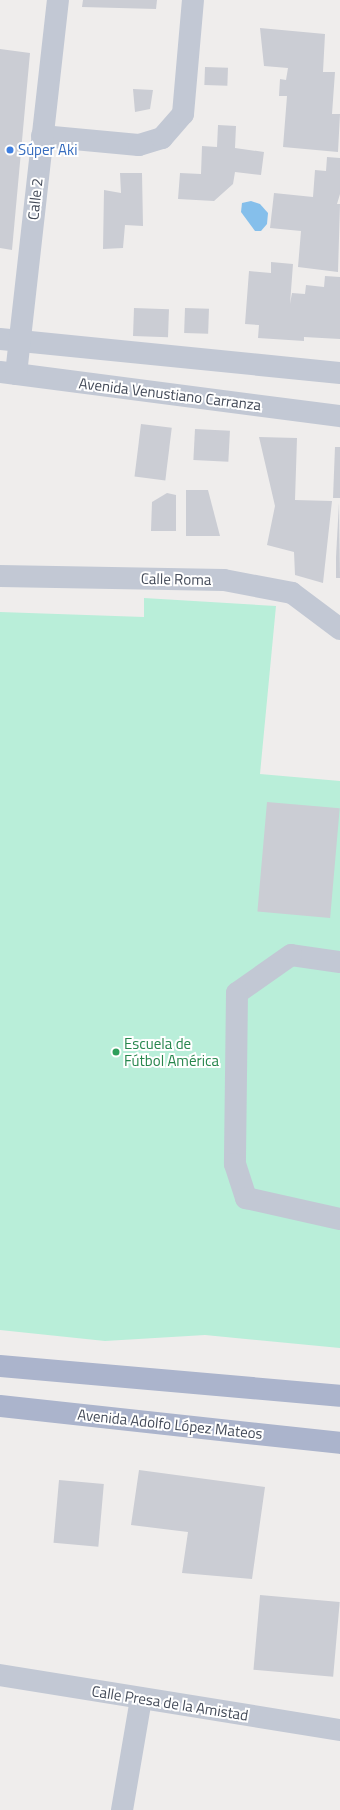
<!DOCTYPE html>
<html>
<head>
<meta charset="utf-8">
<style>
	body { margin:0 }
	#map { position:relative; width:340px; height:1810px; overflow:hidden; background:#efedec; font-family:"Titillium Web",sans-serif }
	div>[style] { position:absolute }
	.green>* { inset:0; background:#b9eed9 }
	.water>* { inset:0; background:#85bfeb }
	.building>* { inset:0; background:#cbcdd4; transform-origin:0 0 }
	.minor>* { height:22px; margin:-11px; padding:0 11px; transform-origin:11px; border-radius:11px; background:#c2c8d4 }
	.major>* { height:22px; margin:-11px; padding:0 11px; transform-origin:11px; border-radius:11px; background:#abb4cc }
	.dots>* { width:11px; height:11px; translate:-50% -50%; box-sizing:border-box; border:2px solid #fff; border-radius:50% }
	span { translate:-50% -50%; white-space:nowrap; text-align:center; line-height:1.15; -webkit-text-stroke:4px #fff; paint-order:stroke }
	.shop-label { font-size:15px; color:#366cbe }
	.left { translate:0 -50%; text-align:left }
	.street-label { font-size:15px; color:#444b59 }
	.leisure-label { font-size:15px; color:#27864d }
</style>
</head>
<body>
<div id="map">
	<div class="green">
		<div style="clip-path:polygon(144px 598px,276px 606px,260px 774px,340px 781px,340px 1348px,205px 1335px,105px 1341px,0 1330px,0 612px,144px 617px)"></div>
	</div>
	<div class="water">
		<div style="clip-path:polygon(251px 201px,260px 204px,268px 213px,267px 224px,261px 231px,255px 231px,241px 212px,242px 203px)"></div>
	</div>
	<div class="building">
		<div style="clip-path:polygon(83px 0,157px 0,156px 9px,82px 7px)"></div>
		<div style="clip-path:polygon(260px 28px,325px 34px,323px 72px,335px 72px,332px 114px,340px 114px,338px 152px,283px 147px,287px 96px,279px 96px,280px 79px,286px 80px,288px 68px,264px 66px)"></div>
		<div style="clip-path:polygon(0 49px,30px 53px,12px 250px,0 248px)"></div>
		<div style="left:205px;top:67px;width:23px;height:18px;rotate:2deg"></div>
		<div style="clip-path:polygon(133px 89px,153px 90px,150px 109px,135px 112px)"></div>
		<div style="clip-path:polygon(218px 125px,236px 126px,235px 148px,264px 152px,261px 175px,235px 172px,233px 184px,214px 201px,178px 199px,180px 173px,201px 174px,202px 146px,217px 147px)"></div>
		<div style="clip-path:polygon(327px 157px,340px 158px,340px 194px,337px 204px,340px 204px,338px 272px,298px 267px,301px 231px,270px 228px,274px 193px,313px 197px,315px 170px,326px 171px)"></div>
		<div style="clip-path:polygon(120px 173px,142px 173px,143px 226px,125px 225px,123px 248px,103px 249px,104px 190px,121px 193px)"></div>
		<div style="clip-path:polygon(271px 262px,293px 264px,290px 304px,292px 293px,305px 294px,306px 285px,324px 287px,325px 276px,340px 277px,340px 339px,304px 337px,304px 341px,258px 338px,259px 325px,245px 324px,249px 271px,271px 273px)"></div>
		<div style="left:134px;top:308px;width:35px;height:28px;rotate:2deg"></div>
		<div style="left:185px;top:308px;width:24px;height:25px;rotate:2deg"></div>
		<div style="left:141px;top:424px;width:31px;height:53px;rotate:7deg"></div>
		<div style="left:195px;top:429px;width:35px;height:31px;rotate:3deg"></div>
		<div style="clip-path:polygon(259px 437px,297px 438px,295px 500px,332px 501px,323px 583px,295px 575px,294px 552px,267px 545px,275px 506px)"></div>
		<div style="clip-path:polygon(335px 447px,340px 447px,340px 498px,333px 498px)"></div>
		<div style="clip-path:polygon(186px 490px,208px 490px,220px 536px,186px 536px)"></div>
		<div style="clip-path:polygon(167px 493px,176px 495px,176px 531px,151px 531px,152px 502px)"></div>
		<div style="clip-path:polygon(339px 503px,340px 578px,336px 578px,336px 557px)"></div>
		<div style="left:267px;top:802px;width:73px;height:110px;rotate:5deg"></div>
		<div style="clip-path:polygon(139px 1470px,265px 1487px,252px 1579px,182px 1573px,188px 1532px,131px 1525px)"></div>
		<div style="left:59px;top:1480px;width:45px;height:63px;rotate:5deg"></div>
		<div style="left:260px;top:1595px;width:80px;height:75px;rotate:5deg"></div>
	</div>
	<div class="minor">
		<div style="left:42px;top:136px;width:97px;rotate:5.3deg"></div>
		<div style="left:139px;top:145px;width:24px;rotate:-17deg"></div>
		<div style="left:162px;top:138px;width:32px;rotate:-49deg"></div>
		<div style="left:183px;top:114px;width:114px;rotate:-85deg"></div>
		<div style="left:0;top:339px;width:342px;rotate:5.7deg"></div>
		<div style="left:0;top:372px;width:343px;rotate:7.4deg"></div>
		<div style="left:16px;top:374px;width:376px;rotate:-83.6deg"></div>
		<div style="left:0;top:576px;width:224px;rotate:1deg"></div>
		<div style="left:224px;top:580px;width:69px;rotate:10.8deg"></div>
		<div style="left:292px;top:593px;width:60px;rotate:36.9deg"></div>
		<div style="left:340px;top:962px;width:49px;rotate:-171.9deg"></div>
		<div style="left:291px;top:955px;width:66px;rotate:144.9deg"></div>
		<div style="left:237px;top:993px;width:171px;rotate:90.7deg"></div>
		<div style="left:235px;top:1164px;width:36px;rotate:72deg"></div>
		<div style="left:246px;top:1198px;width:96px;rotate:12.6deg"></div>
		<div style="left:0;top:1675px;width:344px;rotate:9.2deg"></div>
		<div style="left:122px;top:1810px;width:113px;rotate:-80.3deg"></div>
	</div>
	<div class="major">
		<div style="left:0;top:1366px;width:341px;rotate:5deg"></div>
		<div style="left:0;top:1406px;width:342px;rotate:6.2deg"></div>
	</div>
	<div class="dots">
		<div style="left:10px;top:150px;background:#3f7fe0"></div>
		<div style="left:116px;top:1052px;background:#2e9e5b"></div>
	</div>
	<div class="shop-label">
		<span class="left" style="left:18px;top:150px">Súper Aki</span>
	</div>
	<div class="street-label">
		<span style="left:35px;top:199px;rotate:-84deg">Calle 2</span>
		<span style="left:170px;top:394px;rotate:7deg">Avenida Venustiano Carranza</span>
		<span style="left:176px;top:579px;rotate:1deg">Calle Roma</span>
		<span style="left:170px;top:1424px;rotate:6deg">Avenida Adolfo López Mateos</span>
		<span style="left:170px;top:1703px;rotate:9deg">Calle Presa de la Amistad</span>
	</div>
	<div class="leisure-label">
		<span class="left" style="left:124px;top:1052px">Escuela de<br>Fútbol América</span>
	</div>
</div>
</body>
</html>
